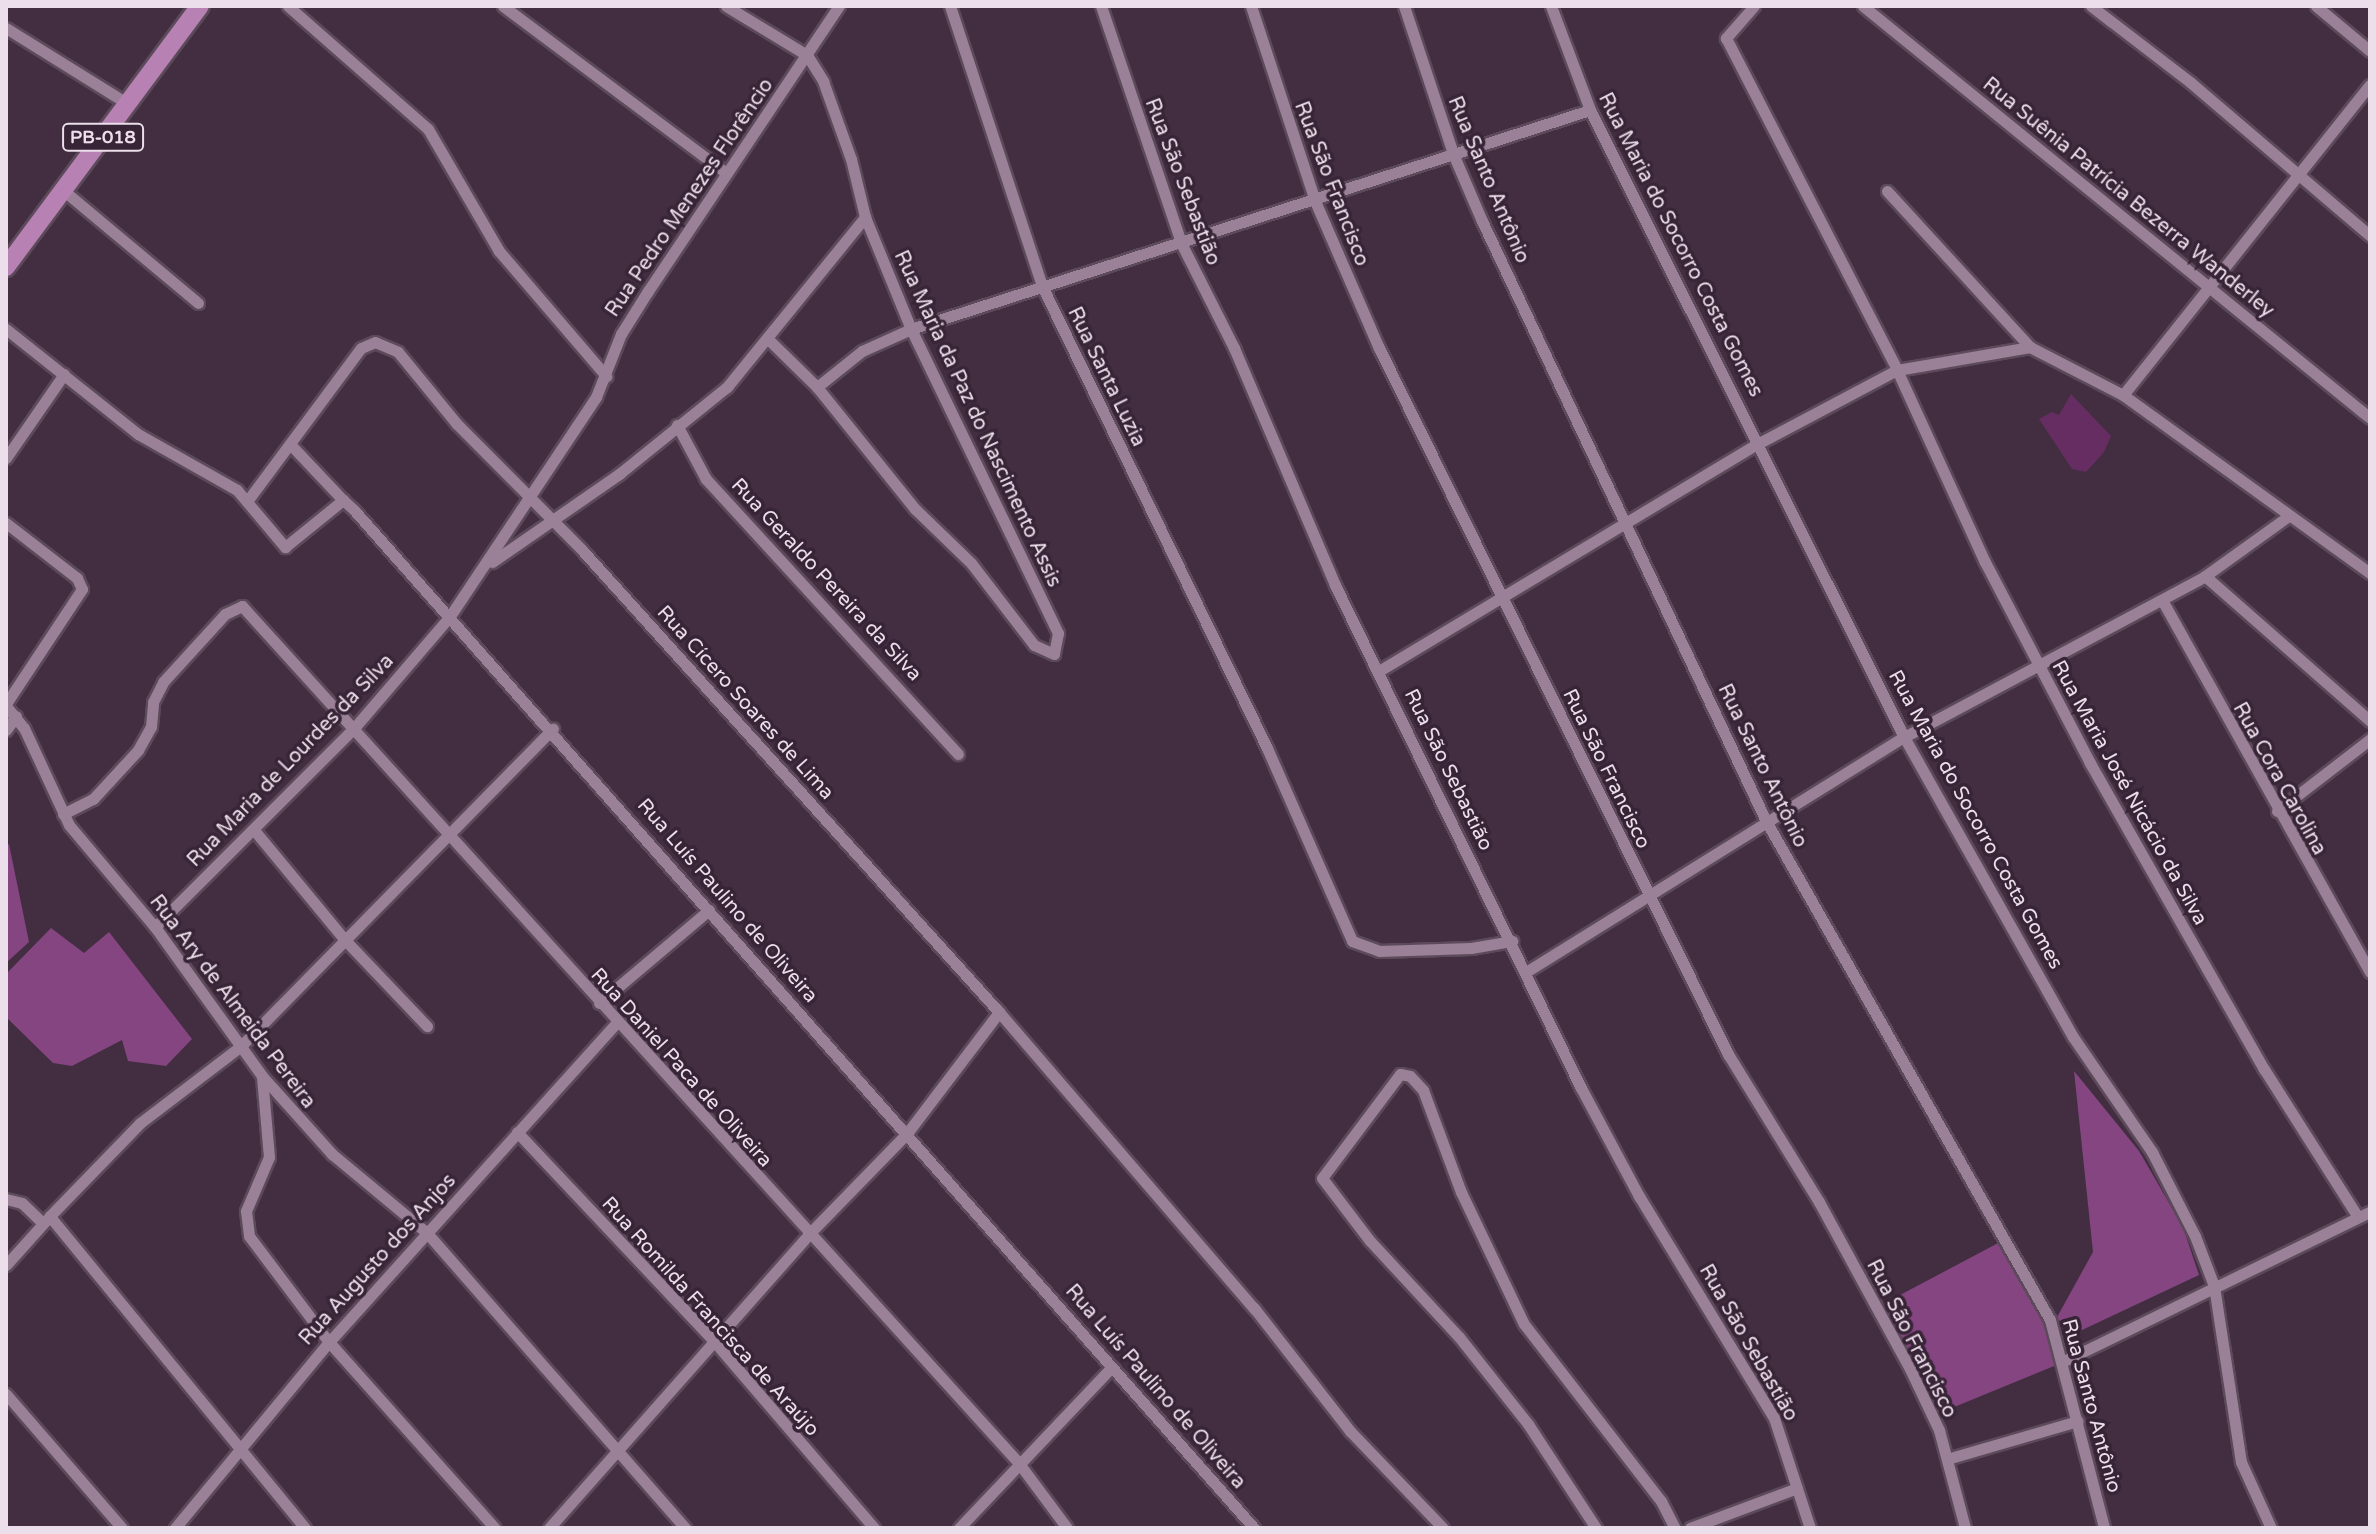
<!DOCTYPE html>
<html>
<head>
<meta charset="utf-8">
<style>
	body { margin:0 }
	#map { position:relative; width:2376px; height:1534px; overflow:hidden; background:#432e41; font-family:"Varela Round",sans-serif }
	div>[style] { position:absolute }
	.green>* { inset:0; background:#652d62 }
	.forest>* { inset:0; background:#844581 }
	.roads { filter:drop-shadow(2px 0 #5c4a5a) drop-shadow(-2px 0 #5c4a5a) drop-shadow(0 2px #5c4a5a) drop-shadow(0 -2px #5c4a5a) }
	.minor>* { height:11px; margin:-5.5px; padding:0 5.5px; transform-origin:5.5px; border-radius:5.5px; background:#9a8197 }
	.primary>* { height:18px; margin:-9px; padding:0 9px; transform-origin:9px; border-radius:9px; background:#b782b3 }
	span { translate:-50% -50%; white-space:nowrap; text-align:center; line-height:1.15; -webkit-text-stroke:7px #382437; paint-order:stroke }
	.shield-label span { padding:2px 6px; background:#382437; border:2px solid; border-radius:6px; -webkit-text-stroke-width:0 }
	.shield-label { font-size:18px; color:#ecdeea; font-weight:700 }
	.street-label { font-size:20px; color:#ecdeea }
	.frame { position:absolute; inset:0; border:8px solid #ecdeea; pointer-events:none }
</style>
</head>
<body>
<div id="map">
	<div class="green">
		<div style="clip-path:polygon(2071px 394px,2111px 436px,2104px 452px,2086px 472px,2072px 469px,2039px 419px,2052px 412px,2059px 415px)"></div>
	</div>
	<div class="forest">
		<div style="clip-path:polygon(9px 844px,29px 942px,6px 963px,6px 846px)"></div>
		<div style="clip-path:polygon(51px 928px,84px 953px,109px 932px,192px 1039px,166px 1066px,128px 1061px,122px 1040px,72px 1066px,53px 1063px,6px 1017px,8px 972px)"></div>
		<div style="clip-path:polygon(2074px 1071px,2139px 1151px,2183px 1227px,2199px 1275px,2082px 1330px,2056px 1319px,2093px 1252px)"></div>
		<div style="clip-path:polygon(2002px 1241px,2045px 1322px,2059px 1364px,1942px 1412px,1883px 1304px)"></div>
	</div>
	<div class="roads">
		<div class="minor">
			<div style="left:288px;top:6px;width:186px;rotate:41.3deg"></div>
			<div style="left:428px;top:129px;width:141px;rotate:59.8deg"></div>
			<div style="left:499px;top:251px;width:165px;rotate:49.4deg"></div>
			<div style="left:503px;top:6px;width:279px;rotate:36.8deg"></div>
			<div style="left:726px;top:6px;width:95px;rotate:31.2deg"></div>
			<div style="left:807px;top:55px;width:31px;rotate:58deg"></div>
			<div style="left:823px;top:81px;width:83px;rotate:70.3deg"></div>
			<div style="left:851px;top:159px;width:60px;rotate:76.4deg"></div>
			<div style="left:865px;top:217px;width:121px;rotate:67.7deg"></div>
			<div style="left:911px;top:329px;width:338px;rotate:64.2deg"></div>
			<div style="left:1058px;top:633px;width:21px;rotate:101deg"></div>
			<div style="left:1054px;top:654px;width:22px;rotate:-156deg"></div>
			<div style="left:1034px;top:645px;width:103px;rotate:-127.5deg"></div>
			<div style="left:971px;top:563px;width:78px;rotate:-136deg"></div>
			<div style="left:915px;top:509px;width:156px;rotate:-128.8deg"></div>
			<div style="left:817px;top:387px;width:67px;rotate:-135.6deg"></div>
			<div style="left:950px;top:6px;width:295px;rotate:71.8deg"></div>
			<div style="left:1042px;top:286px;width:514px;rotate:64.03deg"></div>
			<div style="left:1267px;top:748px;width:211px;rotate:66.2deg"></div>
			<div style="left:1352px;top:941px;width:29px;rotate:20deg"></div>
			<div style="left:1379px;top:951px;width:92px;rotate:-1.9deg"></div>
			<div style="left:1471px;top:948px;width:42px;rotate:-9.7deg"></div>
			<div style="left:1101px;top:6px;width:250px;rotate:71.3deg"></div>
			<div style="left:1181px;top:243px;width:118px;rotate:63.2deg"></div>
			<div style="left:1234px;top:348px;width:258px;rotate:66.9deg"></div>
			<div style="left:1335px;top:585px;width:560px;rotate:63.94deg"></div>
			<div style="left:1581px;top:1088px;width:123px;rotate:61.8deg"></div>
			<div style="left:1639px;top:1196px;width:260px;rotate:58.7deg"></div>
			<div style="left:1774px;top:1418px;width:116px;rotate:71.9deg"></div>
			<div style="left:1251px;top:6px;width:205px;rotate:71.8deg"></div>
			<div style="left:1315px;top:201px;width:160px;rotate:66.5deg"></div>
			<div style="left:1379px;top:348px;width:788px;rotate:63.7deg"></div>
			<div style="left:1728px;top:1054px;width:174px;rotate:58.4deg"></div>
			<div style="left:1819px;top:1202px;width:190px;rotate:61.4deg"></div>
			<div style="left:1910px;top:1369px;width:68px;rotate:64.6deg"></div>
			<div style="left:1939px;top:1430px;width:101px;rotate:75.1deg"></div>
			<div style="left:1404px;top:6px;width:158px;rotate:71.6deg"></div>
			<div style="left:1454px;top:156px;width:71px;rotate:66.7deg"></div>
			<div style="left:1482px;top:221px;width:664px;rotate:64.67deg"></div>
			<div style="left:1766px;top:821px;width:574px;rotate:60.35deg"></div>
			<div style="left:2050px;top:1320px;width:215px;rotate:75.4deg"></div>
			<div style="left:1551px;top:6px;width:111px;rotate:69.4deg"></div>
			<div style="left:1590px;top:110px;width:701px;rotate:63.4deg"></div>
			<div style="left:1904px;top:737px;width:344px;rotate:60.6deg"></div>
			<div style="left:2073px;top:1037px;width:140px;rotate:55.5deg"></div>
			<div style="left:2152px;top:1152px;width:94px;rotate:62.9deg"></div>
			<div style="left:2195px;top:1236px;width:53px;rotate:69.2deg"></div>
			<div style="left:2214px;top:1286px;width:178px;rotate:81.3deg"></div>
			<div style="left:2241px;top:1462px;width:72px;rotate:65.6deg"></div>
			<div style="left:1754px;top:6px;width:43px;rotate:131.2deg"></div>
			<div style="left:1726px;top:38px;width:373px;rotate:62.7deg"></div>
			<div style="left:1897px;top:370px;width:211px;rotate:65.4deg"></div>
			<div style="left:1985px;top:562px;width:227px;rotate:62.4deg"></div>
			<div style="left:2090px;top:763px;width:352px;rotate:60.4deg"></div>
			<div style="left:2264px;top:1069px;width:175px;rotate:57.6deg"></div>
			<div style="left:1863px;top:6px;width:653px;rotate:39.1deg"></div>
			<div style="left:2091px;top:6px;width:125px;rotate:37.5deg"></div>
			<div style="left:2190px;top:82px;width:237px;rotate:40.5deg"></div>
			<div style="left:2316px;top:6px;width:70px;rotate:39.8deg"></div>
			<div style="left:6px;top:28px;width:144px;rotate:31.9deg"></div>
			<div style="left:63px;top:190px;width:176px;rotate:39.9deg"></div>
			<div style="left:1887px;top:191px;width:212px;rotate:47.5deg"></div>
			<div style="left:6px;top:329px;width:169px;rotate:38.5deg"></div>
			<div style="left:138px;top:434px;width:114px;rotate:29.5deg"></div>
			<div style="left:237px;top:490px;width:75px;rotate:49.9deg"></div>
			<div style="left:285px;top:547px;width:75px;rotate:-39deg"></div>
			<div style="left:343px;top:500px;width:15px;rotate:42deg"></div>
			<div style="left:354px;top:510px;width:1359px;rotate:48.52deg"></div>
			<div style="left:817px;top:387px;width:58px;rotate:-38.7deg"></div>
			<div style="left:862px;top:351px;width:54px;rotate:-24.2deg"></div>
			<div style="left:911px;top:329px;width:713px;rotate:-17.88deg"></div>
			<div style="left:2123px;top:395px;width:396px;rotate:-51.5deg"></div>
			<div style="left:677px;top:425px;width:61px;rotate:61.8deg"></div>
			<div style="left:706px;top:479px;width:373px;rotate:47.5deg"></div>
			<div style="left:290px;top:444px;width:77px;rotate:46.6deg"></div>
			<div style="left:6px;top:458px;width:102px;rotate:-55.4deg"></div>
			<div style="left:248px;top:500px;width:189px;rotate:-53.4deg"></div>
			<div style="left:361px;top:348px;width:15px;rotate:-23deg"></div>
			<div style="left:375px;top:342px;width:25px;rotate:23deg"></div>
			<div style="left:398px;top:352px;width:93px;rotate:50.7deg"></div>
			<div style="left:457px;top:424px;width:177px;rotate:45.2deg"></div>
			<div style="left:582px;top:550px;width:622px;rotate:47.93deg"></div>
			<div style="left:999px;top:1012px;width:391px;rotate:49.3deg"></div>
			<div style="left:1254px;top:1308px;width:156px;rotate:52deg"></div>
			<div style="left:1350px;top:1431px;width:134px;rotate:46.2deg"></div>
			<div style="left:6px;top:523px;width:90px;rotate:37.8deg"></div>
			<div style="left:77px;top:578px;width:12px;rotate:66deg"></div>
			<div style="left:82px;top:589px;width:138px;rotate:123.5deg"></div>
			<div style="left:492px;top:562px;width:155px;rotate:-34.7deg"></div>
			<div style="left:619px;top:474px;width:139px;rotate:-38.9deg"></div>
			<div style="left:727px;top:387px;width:219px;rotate:-50.9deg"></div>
			<div style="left:2205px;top:576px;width:220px;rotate:41.3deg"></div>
			<div style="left:2162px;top:600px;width:426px;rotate:60.8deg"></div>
			<div style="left:1379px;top:671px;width:443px;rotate:-31deg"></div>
			<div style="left:1759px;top:443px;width:156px;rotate:-27.9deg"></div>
			<div style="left:1897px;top:370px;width:135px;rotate:-9.8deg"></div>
			<div style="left:2030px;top:347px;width:105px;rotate:27.3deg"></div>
			<div style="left:2123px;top:395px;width:304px;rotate:35.8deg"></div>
			<div style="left:6px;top:706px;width:28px;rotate:51deg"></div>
			<div style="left:24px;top:728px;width:107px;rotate:65.1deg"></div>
			<div style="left:69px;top:825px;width:133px;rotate:49.9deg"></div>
			<div style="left:155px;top:927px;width:183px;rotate:54.3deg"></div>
			<div style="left:262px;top:1076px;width:105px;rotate:48.1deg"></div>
			<div style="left:332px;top:1154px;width:124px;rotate:39.7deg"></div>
			<div style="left:427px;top:1233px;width:392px;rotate:48.8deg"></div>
			<div style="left:6px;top:730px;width:17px;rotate:-54deg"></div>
			<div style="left:2277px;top:811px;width:118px;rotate:-37.7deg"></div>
			<div style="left:63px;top:814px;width:34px;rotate:-27deg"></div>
			<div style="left:93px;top:799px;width:67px;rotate:-47.4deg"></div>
			<div style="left:138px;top:750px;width:26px;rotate:-61deg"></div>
			<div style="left:151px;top:727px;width:25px;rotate:-85deg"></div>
			<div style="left:153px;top:702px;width:22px;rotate:-63deg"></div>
			<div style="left:163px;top:682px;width:92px;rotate:-47.6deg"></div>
			<div style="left:225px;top:614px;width:19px;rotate:-25deg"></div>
			<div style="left:242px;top:606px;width:1155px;rotate:47.81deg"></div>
			<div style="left:1018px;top:1462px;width:82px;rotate:53.4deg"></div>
			<div style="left:254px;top:830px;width:143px;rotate:50.4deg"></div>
			<div style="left:345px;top:940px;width:119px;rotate:46.4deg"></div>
			<div style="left:155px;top:927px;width:283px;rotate:-45deg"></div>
			<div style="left:355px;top:727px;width:146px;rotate:-49.4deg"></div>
			<div style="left:450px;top:616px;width:263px;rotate:-56.3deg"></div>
			<div style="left:596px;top:397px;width:68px;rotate:-68.4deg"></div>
			<div style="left:621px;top:334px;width:51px;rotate:-57.9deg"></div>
			<div style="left:648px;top:291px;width:343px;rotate:-56.2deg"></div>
			<div style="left:1526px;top:972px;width:445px;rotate:-31.9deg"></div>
			<div style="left:1904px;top:737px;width:341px;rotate:-28.1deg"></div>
			<div style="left:2205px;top:576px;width:101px;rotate:-35.7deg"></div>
			<div style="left:599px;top:1003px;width:144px;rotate:-40.2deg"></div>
			<div style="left:262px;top:1077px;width:80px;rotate:85deg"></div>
			<div style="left:269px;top:1157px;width:59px;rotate:113.1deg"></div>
			<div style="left:246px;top:1211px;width:25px;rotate:83deg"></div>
			<div style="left:249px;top:1236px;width:133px;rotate:53deg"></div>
			<div style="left:329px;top:1342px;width:249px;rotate:48.3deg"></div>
			<div style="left:517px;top:1132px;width:286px;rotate:46.7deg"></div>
			<div style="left:713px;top:1340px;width:248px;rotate:49.4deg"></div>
			<div style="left:6px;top:1199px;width:16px;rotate:14deg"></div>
			<div style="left:22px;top:1203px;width:28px;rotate:44deg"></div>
			<div style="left:6px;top:1265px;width:66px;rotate:-48.1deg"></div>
			<div style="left:2064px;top:1361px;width:340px;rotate:-26deg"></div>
			<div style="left:6px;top:1394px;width:177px;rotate:49.1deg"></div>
			<div style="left:1947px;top:1459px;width:136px;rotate:-16.2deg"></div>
			<div style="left:175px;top:1528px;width:241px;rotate:-50.4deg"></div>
			<div style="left:329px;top:1342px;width:429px;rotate:-48deg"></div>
			<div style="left:305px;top:1528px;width:403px;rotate:-129.3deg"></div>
			<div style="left:50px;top:1216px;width:129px;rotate:-45.9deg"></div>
			<div style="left:140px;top:1123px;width:127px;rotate:-37.3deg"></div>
			<div style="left:241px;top:1046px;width:445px;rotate:-45.5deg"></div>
			<div style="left:549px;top:1528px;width:391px;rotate:-48.5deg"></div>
			<div style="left:808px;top:1235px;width:144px;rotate:-45.8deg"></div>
			<div style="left:908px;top:1132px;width:151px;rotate:-52.8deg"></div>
			<div style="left:959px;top:1528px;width:222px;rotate:-46.5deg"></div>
			<div style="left:1596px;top:1528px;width:124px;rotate:-123.2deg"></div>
			<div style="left:1528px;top:1424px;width:111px;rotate:-128.4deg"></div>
			<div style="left:1459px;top:1337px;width:131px;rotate:-132.8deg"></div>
			<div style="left:1370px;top:1241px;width:79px;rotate:-127.3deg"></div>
			<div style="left:1322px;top:1178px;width:130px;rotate:-53.1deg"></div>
			<div style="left:1400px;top:1074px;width:10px;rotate:11deg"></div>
			<div style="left:1410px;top:1076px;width:19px;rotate:47deg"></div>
			<div style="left:1423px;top:1090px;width:109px;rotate:69.6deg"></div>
			<div style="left:1461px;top:1192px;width:146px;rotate:64.5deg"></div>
			<div style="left:1524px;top:1324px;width:224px;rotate:52.3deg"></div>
			<div style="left:1661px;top:1501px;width:30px;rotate:63deg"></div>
			<div style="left:1690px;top:1528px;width:114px;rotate:-20.5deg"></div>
		</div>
		<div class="primary">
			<div style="left:6px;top:267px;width:325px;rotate:-53.4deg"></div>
		</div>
	</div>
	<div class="shield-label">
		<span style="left:103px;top:137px">PB-018</span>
	</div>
	<div class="street-label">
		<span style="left:1488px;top:180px;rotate:67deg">Rua Santo Antônio</span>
		<span style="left:1182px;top:182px;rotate:69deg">Rua São Sebastião</span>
		<span style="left:1331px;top:184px;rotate:69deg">Rua São Francisco</span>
		<span style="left:690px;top:198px;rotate:-56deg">Rua Pedro Menezes Florêncio</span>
		<span style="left:2128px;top:198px;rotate:39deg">Rua Suênia Patrícia Bezerra Wanderley</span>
		<span style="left:1680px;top:245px;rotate:63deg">Rua Maria do Socorro Costa Gomes</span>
		<span style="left:1106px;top:377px;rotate:64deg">Rua Santa Luzia</span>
		<span style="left:977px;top:419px;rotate:65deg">Rua Maria da Paz do Nascimento Assis</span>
		<span style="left:826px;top:580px;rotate:47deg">Rua Geraldo Pereira da Silva</span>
		<span style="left:745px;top:703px;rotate:48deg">Rua Cícero Soares de Lima</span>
		<span style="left:291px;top:761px;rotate:-46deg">Rua Maria de Lourdes da Silva</span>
		<span style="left:1762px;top:766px;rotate:64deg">Rua Santo Antônio</span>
		<span style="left:1606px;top:769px;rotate:64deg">Rua São Francisco</span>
		<span style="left:1448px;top:770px;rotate:64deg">Rua São Sebastião</span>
		<span style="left:2279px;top:779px;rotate:61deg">Rua Cora Carolina</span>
		<span style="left:2129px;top:793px;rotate:61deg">Rua Maria José Nicácio da Silva</span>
		<span style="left:1975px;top:820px;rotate:61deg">Rua Maria do Socorro Costa Gomes</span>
		<span style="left:727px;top:901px;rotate:49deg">Rua Luís Paulino de Oliveira</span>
		<span style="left:232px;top:1002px;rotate:53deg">Rua Ary de Almeida Pereira</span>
		<span style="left:681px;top:1068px;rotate:48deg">Rua Daniel Paca de Oliveira</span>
		<span style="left:378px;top:1260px;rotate:-48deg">Rua Augusto dos Anjos</span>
		<span style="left:710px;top:1317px;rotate:48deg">Rua Romilda Francisca de Araújo</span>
		<span style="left:1911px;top:1339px;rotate:63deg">Rua São Francisco</span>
		<span style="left:1748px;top:1343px;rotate:60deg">Rua São Sebastião</span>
		<span style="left:1155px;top:1387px;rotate:49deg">Rua Luís Paulino de Oliveira</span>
		<span style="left:2091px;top:1406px;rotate:75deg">Rua Santo Antônio</span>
	</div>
	<div class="frame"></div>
</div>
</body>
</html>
